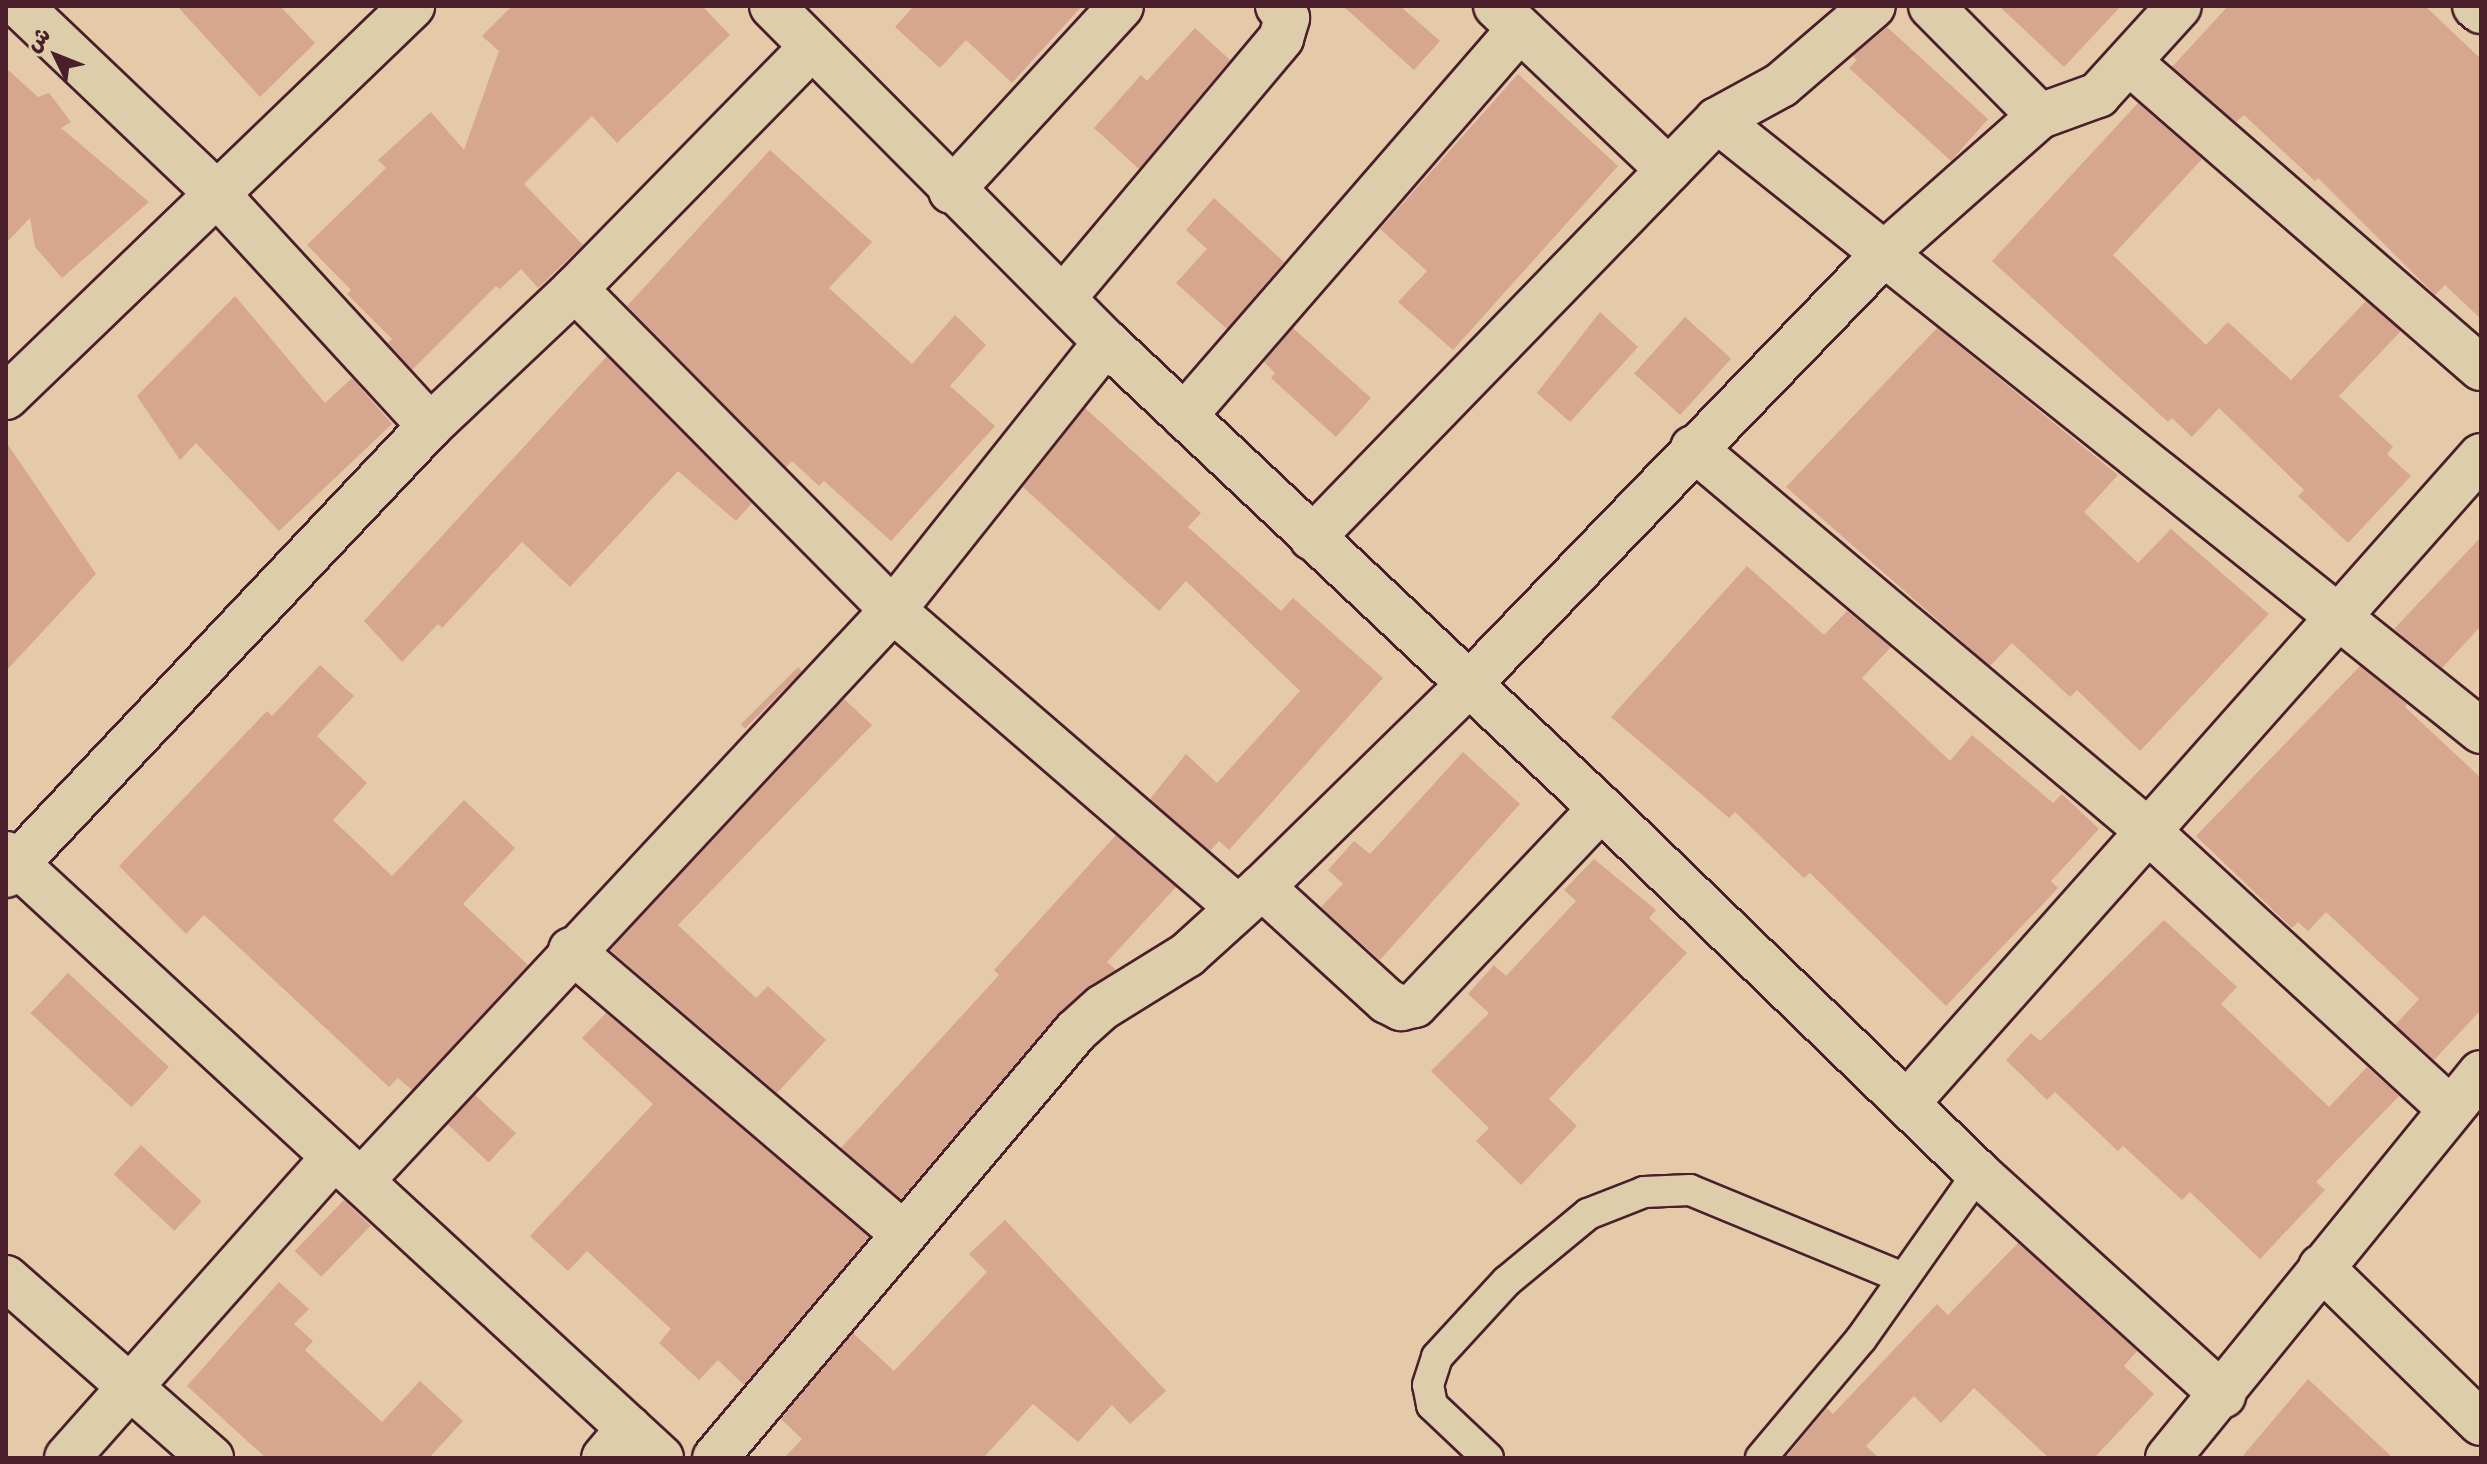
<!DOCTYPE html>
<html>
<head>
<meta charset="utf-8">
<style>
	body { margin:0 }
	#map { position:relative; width:2487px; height:1464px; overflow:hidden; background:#e5caa9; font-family:"Shantell Sans","Playpen Sans Arabic",sans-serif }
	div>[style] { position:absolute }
	.building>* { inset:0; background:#d6a68f; transform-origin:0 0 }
	.roads { filter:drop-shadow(2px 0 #4a1f2b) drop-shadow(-2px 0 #4a1f2b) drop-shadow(0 2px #4a1f2b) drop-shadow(0 -2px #4a1f2b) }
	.lane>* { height:30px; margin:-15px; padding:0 15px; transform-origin:15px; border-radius:15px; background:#decdab }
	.street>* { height:44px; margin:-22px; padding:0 22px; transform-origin:22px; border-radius:22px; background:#decdab }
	span { translate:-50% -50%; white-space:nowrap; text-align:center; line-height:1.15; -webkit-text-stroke:7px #decdab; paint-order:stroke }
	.frame { position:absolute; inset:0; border:8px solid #4a1f2b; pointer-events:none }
	.north { position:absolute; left:16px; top:16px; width:80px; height:80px; -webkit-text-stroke:6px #decdab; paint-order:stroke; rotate:313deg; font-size:22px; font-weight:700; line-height:32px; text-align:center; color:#4a1f2b }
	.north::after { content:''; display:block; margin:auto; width:28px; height:36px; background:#4a1f2b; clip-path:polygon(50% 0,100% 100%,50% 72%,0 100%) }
</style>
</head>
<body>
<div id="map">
	<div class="building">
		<div style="clip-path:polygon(177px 6px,280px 6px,315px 43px,260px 97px)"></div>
		<div style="clip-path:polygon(512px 6px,702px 6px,730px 35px,617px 143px,592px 116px,524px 184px,583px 245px,538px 288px,521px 269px,500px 289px,496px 286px,412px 370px,388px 343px,392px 339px,347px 294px,351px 290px,307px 245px,386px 168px,378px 160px,431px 112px,464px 150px,499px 51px,482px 36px)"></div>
		<div style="clip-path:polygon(914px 6px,1082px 6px,1012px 83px,966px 40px,940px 68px,895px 27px)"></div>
		<div style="clip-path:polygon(1343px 6px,1400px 6px,1440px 41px,1414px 70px)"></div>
		<div style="clip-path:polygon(1999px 6px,2121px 6px,2064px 67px)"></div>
		<div style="clip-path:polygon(2228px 6px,2425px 6px,2481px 59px,2481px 319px,2445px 285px,2435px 295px,2318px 178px,2315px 181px,2244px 115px,2236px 122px,2172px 67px)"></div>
		<div style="clip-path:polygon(1887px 27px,1988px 119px,1951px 161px,1849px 68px,1857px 60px,1853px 56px)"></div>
		<div style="clip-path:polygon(1195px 28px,1230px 60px,1139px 169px,1094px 128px,1141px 75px,1147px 81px)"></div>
		<div style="clip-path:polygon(6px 68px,38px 97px,49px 93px,71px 122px,61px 128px,149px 202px,62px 278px,35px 247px,30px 218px,6px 243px)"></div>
		<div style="clip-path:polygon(1518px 74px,1618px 166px,1453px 350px,1398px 302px,1427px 271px,1380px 229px)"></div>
		<div style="clip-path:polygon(2138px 103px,2202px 159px,2113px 255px,2206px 345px,2228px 322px,2291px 380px,2366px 301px,2401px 331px,2339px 396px,2393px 447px,2387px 454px,2411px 476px,2348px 543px,2298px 496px,2304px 490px,2219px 408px,2192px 437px,2172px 418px,2168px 422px,1992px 261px)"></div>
		<div style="clip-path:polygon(770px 150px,872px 242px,829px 288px,912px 364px,955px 315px,986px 345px,950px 386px,995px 426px,891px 541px,824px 481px,819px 486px,792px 461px,786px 467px,627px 306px)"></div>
		<div style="clip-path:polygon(1214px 198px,1284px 262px,1227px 329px,1176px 283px,1207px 249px,1186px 230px)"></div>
		<div style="clip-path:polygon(235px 296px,325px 403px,352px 378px,392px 424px,279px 531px,196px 443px,180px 460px,137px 396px)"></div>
		<div style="clip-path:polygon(1600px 312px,1638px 347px,1570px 422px,1537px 393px)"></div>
		<div style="left:1685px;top:317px;width:62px;height:76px;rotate:42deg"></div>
		<div style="clip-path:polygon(1293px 328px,1371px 398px,1336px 437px,1271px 378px,1275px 373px,1264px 362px)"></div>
		<div style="clip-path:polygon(1937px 328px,2118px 475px,2084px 512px,2138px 563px,2171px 529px,2269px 614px,2140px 751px,2077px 690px,2070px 697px,2012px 643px,1990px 666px,1786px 487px)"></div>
		<div style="clip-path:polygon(607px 356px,752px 503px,736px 521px,678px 471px,570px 587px,522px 542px,442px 628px,438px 624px,402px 662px,364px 621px)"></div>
		<div style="clip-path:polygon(1085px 408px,1201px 513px,1188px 527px,1281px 611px,1293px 598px,1383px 678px,1229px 850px,1219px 841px,1210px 851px,1150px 799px,1186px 754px,1217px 783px,1300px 691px,1186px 581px,1159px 611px,1023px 487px)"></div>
		<div style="clip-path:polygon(6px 442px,96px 574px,6px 671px)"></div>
		<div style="clip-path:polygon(2481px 537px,2481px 626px,2442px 668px,2394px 629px)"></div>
		<div style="clip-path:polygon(1747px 566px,1824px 635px,1847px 611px,1891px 647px,1862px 678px,1950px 761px,1972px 735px,2053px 803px,2062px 794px,2099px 829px,2051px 881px,2058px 888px,1946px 1006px,1810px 873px,1804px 878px,1735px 812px,1729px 818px,1611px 717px)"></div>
		<div style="clip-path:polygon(320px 665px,354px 696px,317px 736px,367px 783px,333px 820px,392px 876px,464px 800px,515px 848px,463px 904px,528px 965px,412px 1090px,398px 1078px,389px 1087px,204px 915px,186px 934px,119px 866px,267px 711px,272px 716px)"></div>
		<div style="clip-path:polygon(2360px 666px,2407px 704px,2405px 707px,2481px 778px,2481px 1010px,2434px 1060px,2395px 1025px,2419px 999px,2326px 912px,2308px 931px,2298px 922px,2292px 928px,2196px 836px)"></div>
		<div style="left:798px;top:667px;width:6px;height:81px;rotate:45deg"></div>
		<div style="clip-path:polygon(844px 699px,872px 725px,678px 925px,756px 998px,768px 986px,826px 1040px,777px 1093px,610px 950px)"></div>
		<div style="clip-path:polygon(1463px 752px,1520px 804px,1380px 960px,1321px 907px,1343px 884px,1328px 870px,1354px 841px,1370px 854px)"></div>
		<div style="clip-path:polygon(1116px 835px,1176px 887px,1107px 962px,1116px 970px,1057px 1015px,901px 1199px,841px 1148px,999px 975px,994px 970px)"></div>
		<div style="clip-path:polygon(1594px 859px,1656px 910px,1649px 918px,1687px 953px,1549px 1099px,1577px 1126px,1521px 1185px,1476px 1141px,1489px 1128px,1431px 1071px,1489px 1013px,1468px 994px,1494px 965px,1506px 976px,1576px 901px,1564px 890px)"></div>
		<div style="clip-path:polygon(2164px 920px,2237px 987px,2221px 1004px,2329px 1107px,2367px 1067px,2399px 1096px,2316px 1182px,2325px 1190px,2260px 1259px,2190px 1192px,2182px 1200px,2123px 1146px,2118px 1151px,2055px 1092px,2047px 1100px,2006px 1060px,2031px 1033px,2040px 1041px)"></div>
		<div style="left:68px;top:973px;width:138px;height:55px;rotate:43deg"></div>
		<div style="clip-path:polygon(606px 1013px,869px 1237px,744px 1385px,718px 1360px,699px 1380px,659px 1343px,671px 1329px,587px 1251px,568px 1271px,530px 1236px,653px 1104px,582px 1038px)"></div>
		<div style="left:475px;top:1095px;width:56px;height:40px;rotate:43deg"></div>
		<div style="left:141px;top:1145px;width:83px;height:40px;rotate:43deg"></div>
		<div style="left:344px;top:1200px;width:37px;height:71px;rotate:44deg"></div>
		<div style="clip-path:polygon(1005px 1220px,1166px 1391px,1130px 1424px,1112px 1405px,1078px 1442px,1033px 1404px,983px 1458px,784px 1458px,802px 1439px,781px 1419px,853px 1333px,894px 1371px,987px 1272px,969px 1254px)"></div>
		<div style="clip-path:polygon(2018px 1243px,2137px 1351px,2124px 1366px,2154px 1394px,2094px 1458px,2049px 1458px,1974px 1388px,1941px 1423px,1914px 1396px,1866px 1446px,1879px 1458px,1785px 1458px,1827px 1408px,1833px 1414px,1937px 1304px,1948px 1315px)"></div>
		<div style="clip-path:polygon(279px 1282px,309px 1309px,294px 1324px,313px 1341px,305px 1350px,382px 1422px,420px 1381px,463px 1421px,429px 1458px,266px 1458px,187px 1386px)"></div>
		<div style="clip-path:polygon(2308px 1379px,2393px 1458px,2241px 1458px)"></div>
	</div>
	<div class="roads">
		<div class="lane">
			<div style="left:1488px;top:1458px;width:77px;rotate:-136.6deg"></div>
			<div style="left:1432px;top:1405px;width:20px;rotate:-101deg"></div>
			<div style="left:1428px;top:1385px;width:29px;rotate:-72deg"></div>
			<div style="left:1437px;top:1357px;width:103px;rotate:-47.4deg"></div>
			<div style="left:1507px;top:1281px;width:105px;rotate:-39.6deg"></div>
			<div style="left:1588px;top:1214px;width:60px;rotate:-21.4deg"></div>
			<div style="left:1644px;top:1192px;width:46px;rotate:-2.5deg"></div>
			<div style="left:1690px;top:1190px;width:231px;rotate:22.4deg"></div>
			<div style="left:1761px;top:1458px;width:155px;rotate:-50deg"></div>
			<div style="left:1861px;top:1339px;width:203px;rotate:-54.8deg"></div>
		</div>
		<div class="street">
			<div style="left:20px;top:6px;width:269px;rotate:43.6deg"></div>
			<div style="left:215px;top:192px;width:318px;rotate:47.4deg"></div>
			<div style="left:772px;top:6px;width:474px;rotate:45.2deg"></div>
			<div style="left:1106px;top:342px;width:680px;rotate:43.27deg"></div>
			<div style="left:1601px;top:808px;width:525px;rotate:44.07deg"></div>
			<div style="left:1978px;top:1173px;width:331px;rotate:42.2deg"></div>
			<div style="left:1496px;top:6px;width:238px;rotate:43.5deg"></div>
			<div style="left:1931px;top:6px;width:155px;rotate:45.3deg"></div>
			<div style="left:2475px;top:6px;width:8px;rotate:40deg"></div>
			<div style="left:2130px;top:63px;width:465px;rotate:41deg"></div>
			<div style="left:1717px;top:120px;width:978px;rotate:38.65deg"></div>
			<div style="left:951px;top:191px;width:251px;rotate:-47.4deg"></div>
			<div style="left:575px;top:289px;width:452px;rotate:45.3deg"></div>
			<div style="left:893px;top:610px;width:456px;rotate:40.8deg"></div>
			<div style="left:1064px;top:297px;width:338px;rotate:-50deg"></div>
			<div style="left:1281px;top:38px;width:21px;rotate:-73deg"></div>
			<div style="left:1287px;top:18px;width:15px;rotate:-127deg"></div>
			<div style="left:6px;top:397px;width:564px;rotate:-43.92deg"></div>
			<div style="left:1184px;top:416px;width:510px;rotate:-49.06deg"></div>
			<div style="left:1693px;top:448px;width:595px;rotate:40.09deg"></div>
			<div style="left:2148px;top:831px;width:409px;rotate:42.6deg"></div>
			<div style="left:1312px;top:538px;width:582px;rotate:-45.9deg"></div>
			<div style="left:1717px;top:120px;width:73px;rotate:-28.7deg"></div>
			<div style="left:1781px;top:85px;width:121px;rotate:-40.7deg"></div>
			<div style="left:6px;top:854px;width:891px;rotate:42.68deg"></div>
			<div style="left:6px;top:875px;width:618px;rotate:-46.64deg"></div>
			<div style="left:430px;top:426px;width:199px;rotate:-43.4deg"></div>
			<div style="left:575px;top:289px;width:339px;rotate:-45.6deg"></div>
			<div style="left:1262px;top:887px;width:169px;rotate:42.4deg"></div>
			<div style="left:1387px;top:1001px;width:16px;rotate:27deg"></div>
			<div style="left:1401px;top:1008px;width:14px;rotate:-12deg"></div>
			<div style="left:1415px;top:1005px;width:271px;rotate:-46.6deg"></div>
			<div style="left:571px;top:950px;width:435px;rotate:40.5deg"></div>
			<div style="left:1907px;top:1103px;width:865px;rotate:-48.42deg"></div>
			<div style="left:361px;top:1181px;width:780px;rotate:-47.03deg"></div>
			<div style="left:893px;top:610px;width:342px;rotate:-51.5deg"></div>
			<div style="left:2321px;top:1267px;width:223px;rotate:44.3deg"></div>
			<div style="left:6px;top:1278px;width:273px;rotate:41.3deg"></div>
			<div style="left:67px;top:1458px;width:402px;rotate:-48.4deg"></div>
			<div style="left:604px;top:1458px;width:39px;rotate:-50deg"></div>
			<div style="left:715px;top:1458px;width:559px;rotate:-49.79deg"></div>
			<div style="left:1076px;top:1031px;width:36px;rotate:-42deg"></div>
			<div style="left:1103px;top:1007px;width:99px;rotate:-31.8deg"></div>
			<div style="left:1187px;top:955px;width:101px;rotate:-42.2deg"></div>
			<div style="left:1262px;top:887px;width:289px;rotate:-44.4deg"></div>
			<div style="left:1468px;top:685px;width:600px;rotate:-46.01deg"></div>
			<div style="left:1885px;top:253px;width:207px;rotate:-41.5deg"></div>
			<div style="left:2040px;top:116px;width:62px;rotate:-19.9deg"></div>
			<div style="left:2098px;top:95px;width:120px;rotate:-47.7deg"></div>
			<div style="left:2168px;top:1458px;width:496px;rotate:-50.9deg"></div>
		</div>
	</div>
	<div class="frame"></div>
	<div class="north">ش</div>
</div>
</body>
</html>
